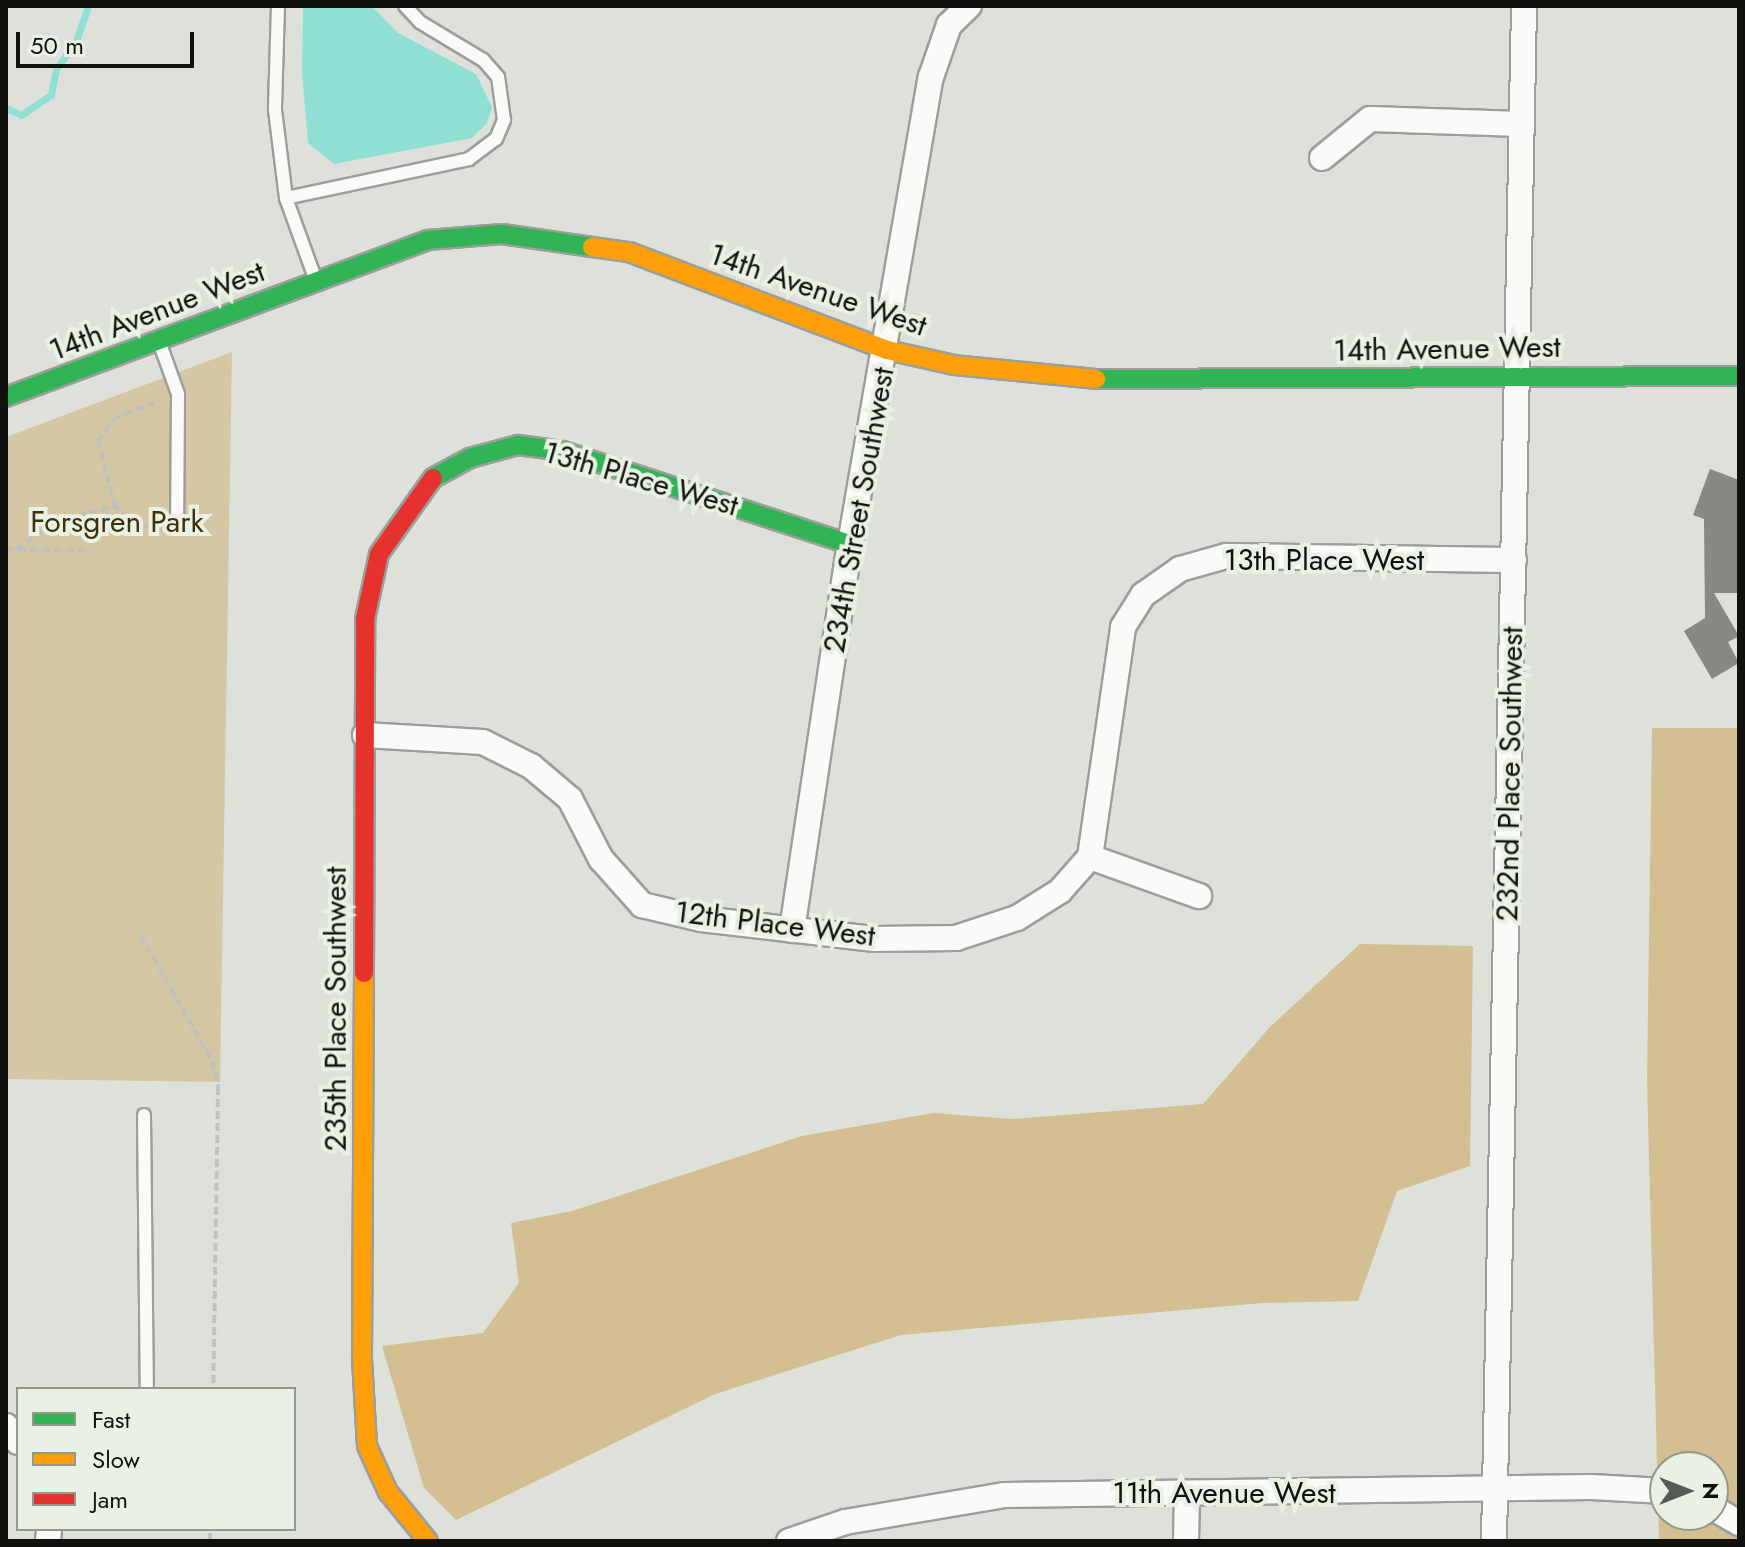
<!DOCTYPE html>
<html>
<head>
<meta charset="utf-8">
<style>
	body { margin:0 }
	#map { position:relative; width:1745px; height:1547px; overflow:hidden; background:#dde1da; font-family:Jost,sans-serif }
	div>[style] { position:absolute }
	.green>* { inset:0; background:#d5c7a3 }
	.forest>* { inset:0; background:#d3bf91 }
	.water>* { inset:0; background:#8fe0d2 }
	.stream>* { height:7px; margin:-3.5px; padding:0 3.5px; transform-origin:3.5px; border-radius:3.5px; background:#8fe0d2 }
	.building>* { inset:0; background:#878984 }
	.path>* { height:4px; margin-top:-2px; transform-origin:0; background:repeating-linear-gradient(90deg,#c0c2c0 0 8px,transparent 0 12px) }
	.roads { filter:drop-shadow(2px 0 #9c9e9a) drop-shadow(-2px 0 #9c9e9a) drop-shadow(0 2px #9c9e9a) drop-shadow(0 -2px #9c9e9a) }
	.lane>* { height:12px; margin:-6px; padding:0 6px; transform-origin:6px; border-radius:6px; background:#fafaf9 }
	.street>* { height:24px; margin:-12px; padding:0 12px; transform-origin:12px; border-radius:12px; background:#fafaf9 }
	.fast>* { height:18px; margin:-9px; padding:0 9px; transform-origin:9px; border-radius:9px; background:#30b455 }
	.slow>* { height:18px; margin:-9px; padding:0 9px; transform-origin:9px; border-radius:9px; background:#ff9f0a }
	.jam>* { height:18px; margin:-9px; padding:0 9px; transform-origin:9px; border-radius:9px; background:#e5322d }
	span { translate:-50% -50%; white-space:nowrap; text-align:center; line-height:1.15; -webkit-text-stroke:8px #e9f1e4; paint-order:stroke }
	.street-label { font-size:30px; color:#0f120d }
	.park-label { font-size:30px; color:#3f2f0b }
	.frame { position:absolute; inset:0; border:8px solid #0f120d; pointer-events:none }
	.legend { position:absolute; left:16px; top:1387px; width:280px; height:144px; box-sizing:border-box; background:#e9f1e4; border:2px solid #92988e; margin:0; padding:10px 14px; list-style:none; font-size:24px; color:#0f120d }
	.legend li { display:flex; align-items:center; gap:16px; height:40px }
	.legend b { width:40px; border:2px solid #92988e }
	.north { position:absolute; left:1649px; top:1451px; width:80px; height:80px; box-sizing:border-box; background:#e9f1e4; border:2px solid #92988e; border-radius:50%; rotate:90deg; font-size:22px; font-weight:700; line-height:32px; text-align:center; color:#0f120d }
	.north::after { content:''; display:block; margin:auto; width:28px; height:36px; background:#575a55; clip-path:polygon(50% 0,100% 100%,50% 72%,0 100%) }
	.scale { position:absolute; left:16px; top:32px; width:178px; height:36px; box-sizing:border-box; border:4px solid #0f120d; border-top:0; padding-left:10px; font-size:24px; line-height:28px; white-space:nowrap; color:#0f120d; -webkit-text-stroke:6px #e9f1e4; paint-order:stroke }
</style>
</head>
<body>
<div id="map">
	<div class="green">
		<div style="clip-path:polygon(232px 352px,220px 1082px,6px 1079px,6px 437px)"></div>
	</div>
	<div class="forest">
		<div style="clip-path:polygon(evenodd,1652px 728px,1739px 728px,1739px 1541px,1659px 1541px,1647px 1080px,1652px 728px,1665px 1467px,1713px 1467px,1713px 1515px,1665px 1515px,1665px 1467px)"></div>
		<div style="clip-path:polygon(1360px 944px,1473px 946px,1470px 1166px,1397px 1191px,1358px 1301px,1262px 1303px,901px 1335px,715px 1394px,456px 1520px,424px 1488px,382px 1346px,483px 1333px,519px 1283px,511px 1223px,572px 1211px,802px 1136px,933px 1113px,1012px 1119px,1203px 1104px,1270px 1027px)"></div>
	</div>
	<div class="water">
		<div style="clip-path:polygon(303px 6px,372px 6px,398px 33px,476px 74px,492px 107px,487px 123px,472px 138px,334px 164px,308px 143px,302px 73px)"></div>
	</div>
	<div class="stream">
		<div style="left:6px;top:108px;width:17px;rotate:25deg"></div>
		<div style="left:21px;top:115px;width:36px;rotate:-34deg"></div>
		<div style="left:51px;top:95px;width:26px;rotate:-79deg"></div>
		<div style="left:56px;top:69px;width:34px;rotate:-54deg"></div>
		<div style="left:76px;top:41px;width:37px;rotate:-71deg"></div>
	</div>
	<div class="building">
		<div style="clip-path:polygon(1710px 469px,1739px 480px,1739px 593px,1714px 593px,1739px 636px,1728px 642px,1739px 663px,1712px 679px,1684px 631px,1705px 618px,1704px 519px,1693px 515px)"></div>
	</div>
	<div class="path">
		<div style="left:160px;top:526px;width:24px;rotate:178deg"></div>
		<div style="left:136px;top:527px;width:30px;rotate:-135deg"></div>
		<div style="left:115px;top:506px;width:67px;rotate:-104.7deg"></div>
		<div style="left:98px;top:441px;width:27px;rotate:-54deg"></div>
		<div style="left:114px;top:419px;width:50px;rotate:-22.4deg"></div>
		<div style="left:6px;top:549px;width:80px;rotate:1.4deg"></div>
		<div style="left:16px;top:549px;width:47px;rotate:-33.7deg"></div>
		<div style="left:55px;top:523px;width:62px;rotate:-15.8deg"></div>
		<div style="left:141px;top:936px;width:144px;rotate:60.4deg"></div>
		<div style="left:212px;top:1061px;width:27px;rotate:77deg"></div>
		<div style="left:218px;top:1087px;width:302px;rotate:90.9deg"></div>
		<div style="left:210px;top:1541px;width:12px;rotate:-90deg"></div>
	</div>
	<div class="roads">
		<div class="lane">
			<div style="left:278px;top:6px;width:104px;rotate:91.7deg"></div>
			<div style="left:275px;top:110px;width:89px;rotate:82.9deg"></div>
			<div style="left:286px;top:198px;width:85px;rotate:70.1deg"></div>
			<div style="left:286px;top:198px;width:187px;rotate:-12deg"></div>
			<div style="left:469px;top:159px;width:34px;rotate:-37deg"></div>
			<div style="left:496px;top:139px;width:21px;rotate:-67deg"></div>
			<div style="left:504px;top:120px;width:43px;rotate:-97.9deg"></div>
			<div style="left:498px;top:77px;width:23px;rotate:-131deg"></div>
			<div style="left:483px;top:60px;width:74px;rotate:-148.9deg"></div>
			<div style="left:420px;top:22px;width:22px;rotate:-133deg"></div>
			<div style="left:160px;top:344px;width:53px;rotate:70.2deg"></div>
			<div style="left:178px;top:394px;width:128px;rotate:90.4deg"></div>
			<div style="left:144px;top:1115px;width:274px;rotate:89.4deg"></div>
		</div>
		<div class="street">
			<div style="left:1322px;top:158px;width:62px;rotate:-39.1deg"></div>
			<div style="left:1370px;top:119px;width:151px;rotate:1.9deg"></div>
			<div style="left:365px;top:735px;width:118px;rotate:3.4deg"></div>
			<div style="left:483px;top:742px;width:54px;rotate:26.6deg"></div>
			<div style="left:531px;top:766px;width:51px;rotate:40.2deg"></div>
			<div style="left:570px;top:799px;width:68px;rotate:62.7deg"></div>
			<div style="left:601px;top:859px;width:62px;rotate:48.3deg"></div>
			<div style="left:642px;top:905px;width:61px;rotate:13.3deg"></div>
			<div style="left:701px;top:919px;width:175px;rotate:6.6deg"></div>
			<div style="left:875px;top:939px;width:81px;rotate:-0.7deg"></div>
			<div style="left:956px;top:938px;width:64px;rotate:-18.2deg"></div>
			<div style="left:1017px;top:918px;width:51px;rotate:-32.1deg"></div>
			<div style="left:1060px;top:891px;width:45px;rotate:-48.6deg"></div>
			<div style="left:1090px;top:857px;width:232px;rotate:-81.8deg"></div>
			<div style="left:1123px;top:627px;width:38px;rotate:-58deg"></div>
			<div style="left:1143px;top:595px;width:45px;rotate:-35.1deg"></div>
			<div style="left:1180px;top:569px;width:48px;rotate:-15.8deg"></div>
			<div style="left:1226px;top:556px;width:288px;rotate:0.8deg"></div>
			<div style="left:1090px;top:857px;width:116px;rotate:19.7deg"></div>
			<div style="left:792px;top:930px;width:390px;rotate:-81.5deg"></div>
			<div style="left:850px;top:544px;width:474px;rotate:-80.2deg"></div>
			<div style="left:931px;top:77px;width:55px;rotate:-70.9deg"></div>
			<div style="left:949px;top:25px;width:28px;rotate:-44deg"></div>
			<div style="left:6px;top:1426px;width:20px;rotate:53deg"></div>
			<div style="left:1713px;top:1508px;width:30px;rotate:30deg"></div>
			<div style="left:48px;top:1541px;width:12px;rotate:-85deg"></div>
			<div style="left:789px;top:1541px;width:59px;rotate:-18.7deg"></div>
			<div style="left:845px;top:1522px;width:161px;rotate:-9.6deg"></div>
			<div style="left:1004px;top:1495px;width:587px;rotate:-0.78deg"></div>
			<div style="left:1591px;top:1487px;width:74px;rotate:3.1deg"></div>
			<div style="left:1186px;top:1541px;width:48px;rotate:-88.8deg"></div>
			<div style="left:1494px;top:1541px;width:1535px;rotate:-88.88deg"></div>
		</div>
		<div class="fast">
			<div style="left:1096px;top:379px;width:643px;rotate:-0.27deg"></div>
			<div style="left:6px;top:397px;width:450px;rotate:-20.4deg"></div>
			<div style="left:428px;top:240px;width:74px;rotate:-4.6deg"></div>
			<div style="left:502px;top:234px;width:91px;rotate:8.2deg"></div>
			<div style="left:433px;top:478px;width:42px;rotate:-28.4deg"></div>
			<div style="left:470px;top:458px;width:50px;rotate:-15.2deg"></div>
			<div style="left:518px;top:445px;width:45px;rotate:7.6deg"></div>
			<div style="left:563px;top:451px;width:302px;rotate:18deg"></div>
		</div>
		<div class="slow">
			<div style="left:592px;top:247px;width:37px;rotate:8deg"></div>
			<div style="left:629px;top:252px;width:276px;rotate:20.8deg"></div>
			<div style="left:887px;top:350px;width:69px;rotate:12.6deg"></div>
			<div style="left:954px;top:365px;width:143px;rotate:5.6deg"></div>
			<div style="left:364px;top:973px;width:386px;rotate:90.3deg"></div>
			<div style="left:362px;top:1359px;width:87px;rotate:86.7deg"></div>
			<div style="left:367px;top:1446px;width:51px;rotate:65.5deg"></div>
			<div style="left:388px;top:1492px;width:63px;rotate:50.8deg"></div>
		</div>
		<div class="jam">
			<div style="left:364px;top:973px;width:354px;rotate:-89.8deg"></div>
			<div style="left:365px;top:619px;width:66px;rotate:-77.8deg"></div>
			<div style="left:379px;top:554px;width:93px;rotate:-54.6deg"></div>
		</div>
	</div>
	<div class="street-label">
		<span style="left:818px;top:290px;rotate:19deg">14th Avenue West</span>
		<span style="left:157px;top:311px;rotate:-21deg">14th Avenue West</span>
		<span style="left:1447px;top:349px;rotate:-1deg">14th Avenue West</span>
		<span style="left:641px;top:479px;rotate:16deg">13th Place West</span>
		<span style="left:859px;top:510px;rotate:-80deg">234th Street Southwest</span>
		<span style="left:1324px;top:560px">13th Place West</span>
		<span style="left:1510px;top:774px;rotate:-89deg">232nd Place Southwest</span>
		<span style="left:775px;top:924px;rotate:7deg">12th Place West</span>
		<span style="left:336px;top:1009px;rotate:-90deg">235th Place Southwest</span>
		<span style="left:1224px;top:1493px">11th Avenue West</span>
	</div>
	<div class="park-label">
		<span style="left:117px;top:522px">Forsgren Park</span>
	</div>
	<div class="frame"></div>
	<ul class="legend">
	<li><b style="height:10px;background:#30b455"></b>Fast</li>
	<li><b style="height:10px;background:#ff9f0a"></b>Slow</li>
	<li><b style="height:10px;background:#e5322d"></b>Jam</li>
	</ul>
	<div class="north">N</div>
	<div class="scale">50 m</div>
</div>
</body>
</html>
